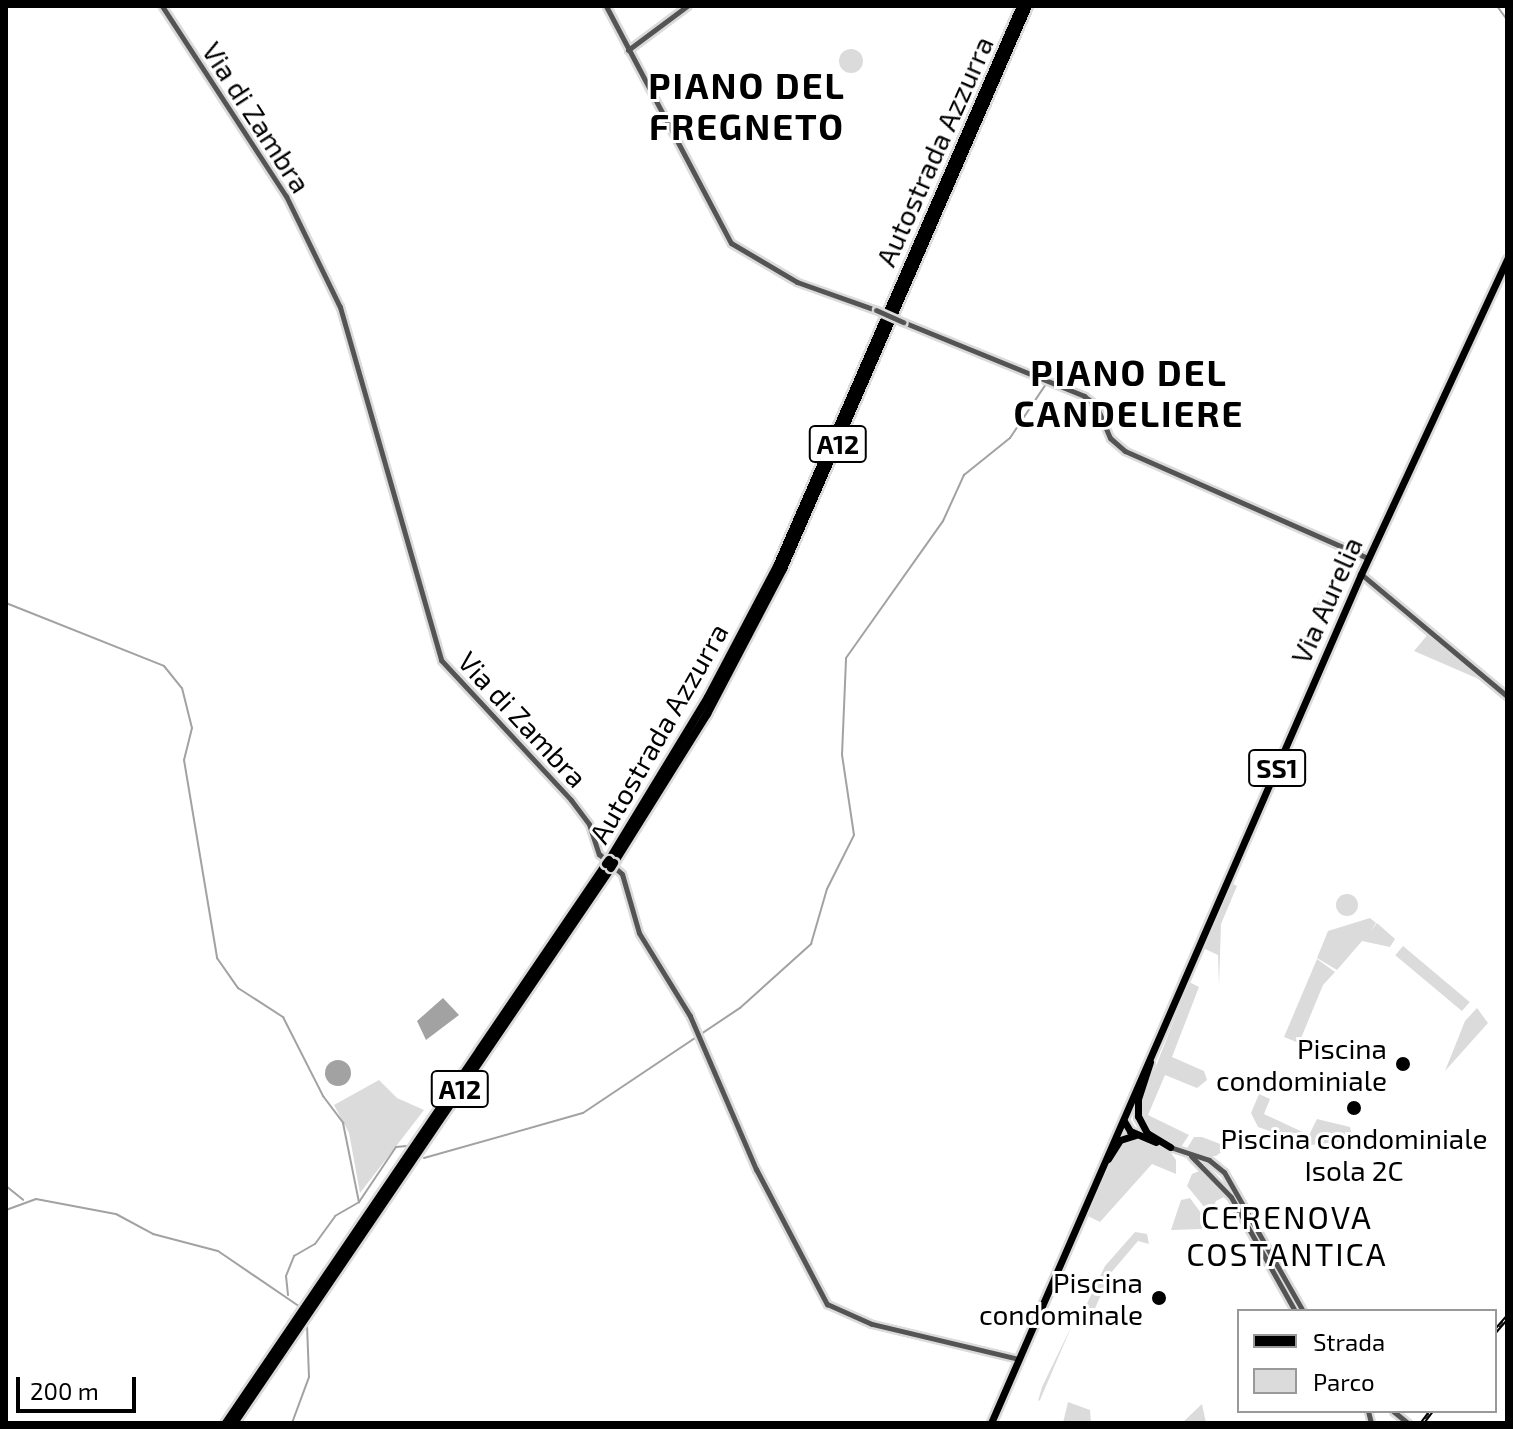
<!DOCTYPE html>
<html>
<head>
<meta charset="utf-8">
<style>
	body { margin:0 }
	#map { position:relative; width:1513px; height:1429px; overflow:hidden; background:#fff; font-family:"Exo 2",sans-serif }
	div>[style] { position:absolute }
	.green>* { inset:0; background:#dbdbdb; transform-origin:0 0 }
	.round { border-radius:50% }
	.water>* { inset:0; background:#a2a2a2 }
	.stream>* { height:2px; margin:-1px; padding:0 1px; transform-origin:1px; border-radius:1px; background:#a2a2a2 }
	.roads { filter:drop-shadow(2px 0 #dbdbdb) drop-shadow(-2px 0 #dbdbdb) drop-shadow(0 2px #dbdbdb) drop-shadow(0 -2px #dbdbdb) }
	.minor>* { height:5px; margin:-2.5px; padding:0 2.5px; transform-origin:2.5px; border-radius:2.5px; background:#545454 }
	.major>* { height:7px; margin:-3.5px; padding:0 3.5px; transform-origin:3.5px; border-radius:3.5px; background:#000 }
	.highway>* { height:8px; margin:-4px; padding:0 4px; transform-origin:4px; border-radius:4px; background:#000 }
	.rail>* { height:5px; margin-top:-2.5px; transform-origin:0; background:repeating-linear-gradient(90deg,#fff 0 6px,#000 0 12px); box-sizing:border-box; border-block:2px solid #000 }
	.bridges { filter:drop-shadow(2px 0 #dbdbdb) drop-shadow(-2px 0 #dbdbdb) drop-shadow(0 2px #dbdbdb) drop-shadow(0 -2px #dbdbdb) }
	.minor-bridge>* { height:5px; margin:-2.5px; padding:0 2.5px; transform-origin:2.5px; border-radius:2.5px; background:#545454 }
	.highway-bridge>* { height:8px; margin:-4px; padding:0 4px; transform-origin:4px; border-radius:4px; background:#000 }
	.dots>* { width:22px; height:22px; translate:-50% -50%; box-sizing:border-box; border:4px solid #fff; border-radius:50% }
	span { translate:-50% -50%; white-space:nowrap; text-align:center; line-height:1.15; -webkit-text-stroke:6px #fff; paint-order:stroke }
	.shield-label span { padding:2px 6px; background:#fff; border:2px solid; border-radius:6px; -webkit-text-stroke-width:0 }
	.shield-label { font-size:26px; color:#000; font-weight:700 }
	.street-label { font-size:28px; color:#000 }
	.poi-label { font-size:28px; color:#000 }
	.right { translate:-100% -50%; text-align:right }
	.quarter-label { font-size:32px; color:#000; letter-spacing:2px }
	.district-label { font-size:36px; color:#000; font-weight:700; letter-spacing:2px }
	.frame { position:absolute; inset:0; border:8px solid #000; pointer-events:none }
	.legend { position:absolute; left:1237px; top:1309px; width:260px; height:104px; box-sizing:border-box; background:#fff; border:2px solid #999; margin:0; padding:10px 14px; list-style:none; font-size:24px; color:#000 }
	.legend li { display:flex; align-items:center; gap:16px; height:40px }
	.legend b { width:40px; border:2px solid #999 }
	.scale { position:absolute; left:16px; top:1377px; width:120px; height:36px; box-sizing:border-box; border:4px solid #000; border-top:0; padding-left:10px; font-size:24px; line-height:28px; white-space:nowrap; color:#000; -webkit-text-stroke:6px #fff; paint-order:stroke }
</style>
</head>
<body>
<div id="map">
	<div class="green">
		<div class="round" style="left:839px;top:49px;width:24px;height:24px"></div>
		<div style="clip-path:polygon(1333px 577px,1336px 585px,1325px 609px,1318px 611px,1315px 607px)"></div>
		<div style="clip-path:polygon(1429px 633px,1470px 667px,1481px 680px,1414px 651px)"></div>
		<div style="clip-path:polygon(1231px 883px,1237px 886px,1221px 924px,1219px 986px,1218px 955px,1203px 948px)"></div>
		<div class="round" style="left:1336px;top:894px;width:22px;height:22px"></div>
		<div style="clip-path:polygon(1370px 918px,1376px 923px,1370px 932px,1377px 923px,1395px 939px,1390px 947px,1362px 941px,1337px 970px,1317px 958px,1328px 931px)"></div>
		<div style="left:1403px;top:946px;width:87px;height:12px;rotate:40deg"></div>
		<div style="clip-path:polygon(1317px 959px,1335px 972px,1323px 985px,1299px 1043px,1284px 1037px)"></div>
		<div style="clip-path:polygon(1189px 982px,1199px 987px,1172px 1057px,1204px 1071px,1207px 1080px,1197px 1088px,1165px 1075px,1148px 1115px,1189px 1135px,1181px 1147px,1152px 1134px,1139px 1109px)"></div>
		<div style="clip-path:polygon(1477px 1008px,1488px 1023px,1445px 1071px,1465px 1021px)"></div>
		<div style="clip-path:polygon(379px 1080px,397px 1098px,424px 1110px,360px 1193px,349px 1133px,334px 1105px)"></div>
		<div style="clip-path:polygon(1259px 1094px,1270px 1099px,1264px 1114px,1309px 1135px,1317px 1119px,1350px 1127px,1353px 1140px,1311px 1145px,1258px 1127px,1251px 1113px)"></div>
		<div class="round" style="left:1240px;top:1132px;width:20px;height:20px"></div>
		<div style="clip-path:polygon(1133px 1136px,1169px 1150px,1176px 1160px,1176px 1174px,1152px 1164px,1100px 1222px,1086px 1215px,1116px 1147px)"></div>
		<div style="clip-path:polygon(1194px 1137px,1202px 1137px,1228px 1147px,1216px 1156px,1203px 1156px,1186px 1150px)"></div>
		<div style="clip-path:polygon(1202px 1170px,1228px 1195px,1216px 1201px,1210px 1214px,1187px 1186px,1192px 1174px)"></div>
		<div style="clip-path:polygon(1227px 1181px,1297px 1305px,1296px 1307px,1225px 1186px)"></div>
		<div style="clip-path:polygon(1190px 1198px,1206px 1220px,1202px 1229px,1171px 1230px,1181px 1200px)"></div>
		<div style="clip-path:polygon(1135px 1232px,1147px 1234px,1149px 1244px,1138px 1241px,1110px 1274px,1090px 1320px,1081px 1316px,1105px 1266px)"></div>
		<div style="clip-path:polygon(1073px 1323px,1040px 1400px,1038px 1401px,1042px 1387px)"></div>
		<div style="clip-path:polygon(1068px 1402px,1090px 1410px,1091px 1423px,1063px 1423px)"></div>
		<div style="clip-path:polygon(1202px 1404px,1206px 1423px,1182px 1423px)"></div>
	</div>
	<div class="water">
		<div style="clip-path:polygon(443px 998px,459px 1015px,426px 1040px,417px 1021px)"></div>
		<div class="round" style="left:325px;top:1060px;width:26px;height:26px"></div>
	</div>
	<div class="stream">
		<div style="left:1497px;top:6px;width:17px;rotate:54deg"></div>
		<div style="left:6px;top:603px;width:170px;rotate:21.7deg"></div>
		<div style="left:164px;top:666px;width:28px;rotate:51deg"></div>
		<div style="left:182px;top:688px;width:41px;rotate:76deg"></div>
		<div style="left:192px;top:728px;width:33px;rotate:104deg"></div>
		<div style="left:184px;top:760px;width:201px;rotate:80.5deg"></div>
		<div style="left:217px;top:958px;width:37px;rotate:55deg"></div>
		<div style="left:238px;top:988px;width:54px;rotate:32.8deg"></div>
		<div style="left:283px;top:1017px;width:89px;rotate:63.1deg"></div>
		<div style="left:323px;top:1096px;width:34px;rotate:53deg"></div>
		<div style="left:343px;top:1123px;width:81px;rotate:78.6deg"></div>
		<div style="left:424px;top:1158px;width:165px;rotate:-15.8deg"></div>
		<div style="left:583px;top:1113px;width:189px;rotate:-33.8deg"></div>
		<div style="left:740px;top:1008px;width:96px;rotate:-42deg"></div>
		<div style="left:811px;top:944px;width:57px;rotate:-73.8deg"></div>
		<div style="left:827px;top:889px;width:60px;rotate:-63.4deg"></div>
		<div style="left:854px;top:835px;width:81px;rotate:-98.5deg"></div>
		<div style="left:842px;top:755px;width:97px;rotate:-87.6deg"></div>
		<div style="left:846px;top:658px;width:168px;rotate:-54.7deg"></div>
		<div style="left:943px;top:521px;width:51px;rotate:-65.5deg"></div>
		<div style="left:964px;top:475px;width:59px;rotate:-38.8deg"></div>
		<div style="left:1010px;top:438px;width:65px;rotate:-56.3deg"></div>
		<div style="left:6px;top:1186px;width:22px;rotate:39deg"></div>
		<div style="left:6px;top:1210px;width:32px;rotate:-20deg"></div>
		<div style="left:36px;top:1199px;width:81px;rotate:10.6deg"></div>
		<div style="left:116px;top:1214px;width:42px;rotate:28.4deg"></div>
		<div style="left:153px;top:1234px;width:67px;rotate:14.7deg"></div>
		<div style="left:218px;top:1251px;width:99px;rotate:34.3deg"></div>
		<div style="left:288px;top:1295px;width:19px;rotate:-96deg"></div>
		<div style="left:286px;top:1276px;width:22px;rotate:-68deg"></div>
		<div style="left:294px;top:1256px;width:24px;rotate:-30deg"></div>
		<div style="left:315px;top:1244px;width:34px;rotate:-54deg"></div>
		<div style="left:335px;top:1216px;width:28px;rotate:-30deg"></div>
		<div style="left:359px;top:1202px;width:66px;rotate:-56.1deg"></div>
		<div style="left:396px;top:1147px;width:11px;rotate:-5deg"></div>
		<div style="left:292px;top:1423px;width:49px;rotate:-69.7deg"></div>
		<div style="left:309px;top:1377px;width:53px;rotate:-92.2deg"></div>
	</div>
	<div class="roads">
		<div class="minor">
			<div style="left:162px;top:6px;width:227px;rotate:56.9deg"></div>
			<div style="left:286px;top:196px;width:123px;rotate:64.1deg"></div>
			<div style="left:340px;top:307px;width:367px;rotate:74deg"></div>
			<div style="left:441px;top:660px;width:191px;rotate:47.1deg"></div>
			<div style="left:571px;top:800px;width:30px;rotate:53deg"></div>
			<div style="left:589px;top:824px;width:32px;rotate:72deg"></div>
			<div style="left:599px;top:854px;width:30px;rotate:41deg"></div>
			<div style="left:622px;top:874px;width:61px;rotate:73.9deg"></div>
			<div style="left:639px;top:933px;width:97px;rotate:58.4deg"></div>
			<div style="left:690px;top:1016px;width:167px;rotate:66.7deg"></div>
			<div style="left:756px;top:1169px;width:153px;rotate:62.3deg"></div>
			<div style="left:827px;top:1304px;width:49px;rotate:24deg"></div>
			<div style="left:872px;top:1324px;width:151px;rotate:13.4deg"></div>
			<div style="left:606px;top:6px;width:268px;rotate:62.2deg"></div>
			<div style="left:731px;top:243px;width:77px;rotate:30.6deg"></div>
			<div style="left:797px;top:282px;width:84px;rotate:19.5deg"></div>
			<div style="left:628px;top:50px;width:74px;rotate:-36.7deg"></div>
			<div style="left:903px;top:322px;width:196px;rotate:22.2deg"></div>
			<div style="left:1084px;top:396px;width:15px;rotate:37deg"></div>
			<div style="left:1096px;top:405px;width:36px;rotate:67deg"></div>
			<div style="left:1110px;top:438px;width:20px;rotate:41deg"></div>
			<div style="left:1125px;top:451px;width:266px;rotate:23.8deg"></div>
			<div style="left:1361px;top:574px;width:190px;rotate:39.9deg"></div>
			<div style="left:1170px;top:1147px;width:41px;rotate:18.4deg"></div>
			<div style="left:1209px;top:1160px;width:19px;rotate:39deg"></div>
			<div style="left:1224px;top:1172px;width:160px;rotate:60.4deg"></div>
			<div style="left:1191px;top:1156px;width:57px;rotate:45.7deg"></div>
			<div style="left:1231px;top:1197px;width:131px;rotate:60.7deg"></div>
			<div style="left:1368px;top:1411px;width:12px;rotate:76deg"></div>
			<div style="left:1393px;top:1411px;width:19px;rotate:39deg"></div>
		</div>
		<div class="major">
			<div style="left:1150px;top:1062px;width:39px;rotate:108deg"></div>
			<div style="left:1138px;top:1099px;width:17px;rotate:90deg"></div>
			<div style="left:1138px;top:1116px;width:19px;rotate:62deg"></div>
			<div style="left:1147px;top:1133px;width:27px;rotate:31deg"></div>
			<div style="left:1124px;top:1121px;width:12px;rotate:59deg"></div>
			<div style="left:1130px;top:1131px;width:28px;rotate:23deg"></div>
			<div style="left:1108px;top:1159px;width:22px;rotate:-58deg"></div>
			<div style="left:1120px;top:1140px;width:16px;rotate:-18deg"></div>
			<div style="left:991px;top:1423px;width:926px;rotate:-66.45deg"></div>
			<div style="left:1361px;top:574px;width:347px;rotate:-65.1deg"></div>
		</div>
		<div class="highway">
			<div style="left:609px;top:860px;width:191px;rotate:-58.7deg"></div>
			<div style="left:708px;top:697px;width:150px;rotate:-62.2deg"></div>
			<div style="left:778px;top:564px;width:609px;rotate:-66.47deg"></div>
			<div style="left:614px;top:863px;width:176px;rotate:-58deg"></div>
			<div style="left:707px;top:714px;width:164px;rotate:-62.3deg"></div>
			<div style="left:783px;top:569px;width:614px;rotate:-66.48deg"></div>
			<div style="left:226px;top:1423px;width:676px;rotate:-55.79deg"></div>
			<div style="left:234px;top:1423px;width:671px;rotate:-55.81deg"></div>
		</div>
	</div>
	<div class="rail">
		<div style="left:1495px;top:1331px;width:18px;rotate:-49deg"></div>
		<div style="left:1422px;top:1423px;width:15px;rotate:-53deg"></div>
	</div>
	<div class="bridges">
		<div class="minor-bridge">
			<div style="left:876px;top:310px;width:30px;rotate:24deg"></div>
		</div>
		<div class="highway-bridge">
			<div style="left:606px;top:864px;width:5px;rotate:-53deg"></div>
			<div style="left:611px;top:868px;width:6px;rotate:-59deg"></div>
		</div>
	</div>
	<div class="dots">
		<div style="left:1403px;top:1064px;background:#000"></div>
		<div style="left:1354px;top:1108px;background:#000"></div>
		<div style="left:1159px;top:1298px;background:#000"></div>
	</div>
	<div class="shield-label">
		<span style="left:838px;top:444px">A12</span>
		<span style="left:1277px;top:768px">SS1</span>
		<span style="left:460px;top:1089px">A12</span>
	</div>
	<div class="street-label">
		<span style="left:257px;top:117px;rotate:57deg">Via di Zambra</span>
		<span style="left:934px;top:151px;rotate:-66deg">Autostrada Azzurra</span>
		<span style="left:1326px;top:600px;rotate:-66deg">Via Aurelia</span>
		<span style="left:523px;top:719px;rotate:47deg">Via di Zambra</span>
		<span style="left:658px;top:733px;rotate:-60deg">Autostrada Azzurra</span>
	</div>
	<div class="poi-label">
		<span class="right" style="left:1387px;top:1064px">Piscina<br>condominiale</span>
		<span style="left:1354px;top:1154px">Piscina condominiale<br>Isola 2C</span>
		<span class="right" style="left:1143px;top:1298px">Piscina<br>condominale</span>
	</div>
	<div class="quarter-label">
		<span style="left:1287px;top:1235px">CERENOVA<br>COSTANTICA</span>
	</div>
	<div class="district-label">
		<span style="left:747px;top:105px">PIANO DEL<br>FREGNETO</span>
		<span style="left:1129px;top:392px">PIANO DEL<br>CANDELIERE</span>
	</div>
	<div class="frame"></div>
	<ul class="legend">
	<li><b style="height:10px;background:#000"></b>Strada</li>
	<li><b style="height:22px;background:#dbdbdb"></b>Parco</li>
	</ul>
	<div class="scale">200 m</div>
</div>
</body>
</html>
